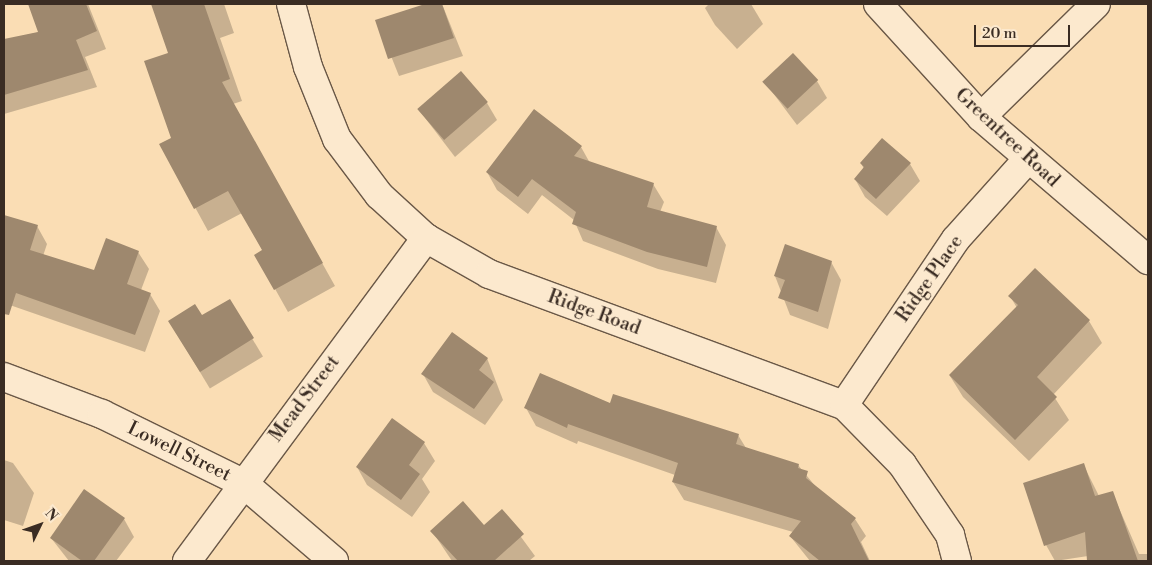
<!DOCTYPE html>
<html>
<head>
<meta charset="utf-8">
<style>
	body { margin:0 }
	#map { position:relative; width:1152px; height:565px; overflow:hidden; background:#faddb4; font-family:"Libre Bodoni",serif }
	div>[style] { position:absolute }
	.shadow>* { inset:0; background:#0003; transform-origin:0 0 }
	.building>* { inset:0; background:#9e886e; transform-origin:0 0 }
	.roads { filter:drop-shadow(1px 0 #6a5847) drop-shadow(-1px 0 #6a5847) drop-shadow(0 1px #6a5847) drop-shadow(0 -1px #6a5847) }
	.minor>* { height:28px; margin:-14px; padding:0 14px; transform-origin:14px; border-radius:14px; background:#fce9ce }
	.tertiary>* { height:28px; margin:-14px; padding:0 14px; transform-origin:14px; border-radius:14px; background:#fce9ce }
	span { translate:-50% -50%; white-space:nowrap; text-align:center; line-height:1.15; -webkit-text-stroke:4px #fce9ce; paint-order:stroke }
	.street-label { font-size:19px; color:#3a2c23 }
	.frame { position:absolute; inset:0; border:5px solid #3a2c23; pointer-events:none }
	.north { position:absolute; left:15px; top:500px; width:50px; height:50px; -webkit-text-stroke:4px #fce9ce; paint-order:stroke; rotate:48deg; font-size:14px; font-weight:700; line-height:20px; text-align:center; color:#3a2c23 }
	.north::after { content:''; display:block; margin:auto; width:18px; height:22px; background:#3a2c23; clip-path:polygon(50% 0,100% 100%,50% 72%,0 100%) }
	.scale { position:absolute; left:974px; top:25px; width:96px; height:22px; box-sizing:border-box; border:2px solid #3a2c23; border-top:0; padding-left:6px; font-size:15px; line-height:18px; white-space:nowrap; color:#3a2c23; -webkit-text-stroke:4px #fce9ce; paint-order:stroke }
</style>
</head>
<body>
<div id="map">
	<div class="shadow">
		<div style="clip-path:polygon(42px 4px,88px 4px,106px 49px,85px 57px,97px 87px,4px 114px,4px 40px,40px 32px,31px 8px)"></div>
		<div style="clip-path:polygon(152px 4px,224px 4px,234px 33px,220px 38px,242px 101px,233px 104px,335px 286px,288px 312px,256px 255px,263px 251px,242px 213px,208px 231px,161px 145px,172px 139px,170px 53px)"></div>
		<div style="clip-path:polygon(429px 4px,442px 4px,463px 56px,399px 76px,377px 21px)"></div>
		<div style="clip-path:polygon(709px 4px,751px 4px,763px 24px,737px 49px,715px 25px,705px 8px)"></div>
		<div style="clip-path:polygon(764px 81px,817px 81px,827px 98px,797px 125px)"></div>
		<div style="clip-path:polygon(487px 103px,497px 120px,455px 157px,419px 110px)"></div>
		<div style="clip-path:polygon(882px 139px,910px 164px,920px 181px,887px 216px,865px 197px,855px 179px,864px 169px,861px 163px)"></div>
		<div style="clip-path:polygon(581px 147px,590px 163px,653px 184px,664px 202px,660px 212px,716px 227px,726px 245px,716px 283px,658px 269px,583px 241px,574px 220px,542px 195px,528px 214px,497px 190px,487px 172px)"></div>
		<div style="clip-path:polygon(4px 216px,37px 226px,47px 244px,43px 256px,94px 271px,138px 252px,149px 269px,141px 290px,150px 294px,160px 311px,145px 352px,4px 303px)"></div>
		<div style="clip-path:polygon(831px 262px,841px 280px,828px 329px,790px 315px,775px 276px)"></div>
		<div style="clip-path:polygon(1035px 269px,1089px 321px,1102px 343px,1053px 395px,1069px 420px,1029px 461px,963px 397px,950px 376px,1017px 308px,1010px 296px)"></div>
		<div style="left:229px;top:300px;width:66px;height:62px;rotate:59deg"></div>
		<div style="clip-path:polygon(487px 358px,503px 400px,485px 425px,433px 392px,423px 374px)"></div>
		<div style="clip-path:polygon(610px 405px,738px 435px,746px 448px,798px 465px,816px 487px,855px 519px,866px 536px,861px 542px,870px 561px,810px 561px,790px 536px,793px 532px,684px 500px,673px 482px,675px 475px,578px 441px,577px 444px,536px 426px,526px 408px)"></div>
		<div style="clip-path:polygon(392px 419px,424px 443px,435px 461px,422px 479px,430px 492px,412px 517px,367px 485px,357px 467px)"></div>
		<div style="clip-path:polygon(4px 460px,13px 463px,34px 493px,23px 526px,4px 520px)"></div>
		<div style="clip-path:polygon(1083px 464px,1099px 496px,1112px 492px,1139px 554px,1148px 554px,1148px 561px,1088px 561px,1088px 556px,1055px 561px,1046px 545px)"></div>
		<div style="clip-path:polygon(502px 511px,535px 556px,529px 561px,452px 561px,432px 531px,484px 527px)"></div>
		<div style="clip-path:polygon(124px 519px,134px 537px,116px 561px,69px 561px,51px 538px)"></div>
	</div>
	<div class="building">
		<div style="clip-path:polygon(28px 4px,86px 4px,97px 31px,76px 40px,88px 70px,4px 95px,4px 39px,38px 32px)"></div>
		<div style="clip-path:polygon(151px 4px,204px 4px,230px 79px,222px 82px,323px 263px,274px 290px,254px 255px,262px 250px,228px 191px,194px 209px,159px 144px,171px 138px,144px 61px,168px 53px)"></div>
		<div style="clip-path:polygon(425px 4px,442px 4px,454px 38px,388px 59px,375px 20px)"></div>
		<div style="left:793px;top:53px;width:37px;height:42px;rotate:47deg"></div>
		<div style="left:461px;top:71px;width:41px;height:58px;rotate:49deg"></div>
		<div style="clip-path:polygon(534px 109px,582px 146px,574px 156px,654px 183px,647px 207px,717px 226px,707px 267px,647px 252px,572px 224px,576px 212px,532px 179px,518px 197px,486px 172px)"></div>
		<div style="clip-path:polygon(882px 138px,911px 163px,876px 199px,854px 179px,864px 167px,860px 163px)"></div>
		<div style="clip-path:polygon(4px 215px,38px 225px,30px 250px,94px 270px,106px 238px,139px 251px,127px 284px,151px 293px,135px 335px,16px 293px,9px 315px,4px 314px)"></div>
		<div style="clip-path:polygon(785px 244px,832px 261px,818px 312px,778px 298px,785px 280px,774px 276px)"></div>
		<div style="clip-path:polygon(1035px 268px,1090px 320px,1037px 377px,1057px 397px,1015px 440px,949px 375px,1018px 305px,1008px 296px)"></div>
		<div style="clip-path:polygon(230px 299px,254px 338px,200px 372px,168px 321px,195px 304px,202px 315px)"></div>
		<div style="clip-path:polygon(452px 332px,488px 358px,479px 370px,494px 382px,474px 409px,421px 374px)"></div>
		<div style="clip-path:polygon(540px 373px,610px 403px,613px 394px,739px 434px,736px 444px,799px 464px,798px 468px,808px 471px,806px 478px,856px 518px,851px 524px,869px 561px,820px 561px,789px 536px,801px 521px,672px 482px,678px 463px,568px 424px,567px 428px,524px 408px)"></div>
		<div style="clip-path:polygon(392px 418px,425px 442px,409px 465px,420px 474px,401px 500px,356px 467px)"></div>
		<div style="clip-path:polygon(1084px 463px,1095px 496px,1113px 491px,1138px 561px,1087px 561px,1085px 532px,1044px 546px,1023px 483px)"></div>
		<div style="clip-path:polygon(84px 489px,125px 518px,94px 561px,82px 561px,50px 538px)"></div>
		<div style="clip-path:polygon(463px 501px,484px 525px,502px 509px,524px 534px,494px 561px,458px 561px,430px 531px)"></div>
	</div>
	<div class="roads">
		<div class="minor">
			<div style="left:291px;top:4px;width:65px;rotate:74.9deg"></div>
			<div style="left:308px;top:67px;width:78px;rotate:68.1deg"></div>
			<div style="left:337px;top:139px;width:70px;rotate:53.1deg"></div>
			<div style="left:379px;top:195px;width:64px;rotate:42.5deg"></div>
			<div style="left:426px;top:238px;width:73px;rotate:29.7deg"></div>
			<div style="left:489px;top:274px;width:378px;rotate:20.3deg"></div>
			<div style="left:844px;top:405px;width:83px;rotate:45.5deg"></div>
			<div style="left:902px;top:464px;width:86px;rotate:55.9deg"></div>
			<div style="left:950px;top:535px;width:27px;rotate:75deg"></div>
			<div style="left:981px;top:117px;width:161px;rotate:-44.5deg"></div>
			<div style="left:4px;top:377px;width:105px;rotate:20.7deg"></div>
			<div style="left:102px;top:414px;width:157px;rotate:26.1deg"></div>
			<div style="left:243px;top:483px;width:120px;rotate:40.6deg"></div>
			<div style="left:844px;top:405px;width:200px;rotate:-56deg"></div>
			<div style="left:956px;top:239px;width:106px;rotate:-48.1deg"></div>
			<div style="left:187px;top:561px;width:402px;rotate:-53.5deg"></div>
		</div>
		<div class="tertiary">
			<div style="left:878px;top:4px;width:153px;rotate:47.7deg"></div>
			<div style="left:981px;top:117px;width:220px;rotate:40.6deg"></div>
		</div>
	</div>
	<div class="street-label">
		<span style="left:1007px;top:138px;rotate:43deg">Greentree Road</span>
		<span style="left:930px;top:279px;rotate:-55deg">Ridge Place</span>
		<span style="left:594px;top:313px;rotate:20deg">Ridge Road</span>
		<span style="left:305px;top:399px;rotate:-53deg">Mead Street</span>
		<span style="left:179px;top:452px;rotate:26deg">Lowell Street</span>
	</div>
	<div class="frame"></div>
	<div class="north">N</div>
	<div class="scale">20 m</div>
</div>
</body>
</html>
